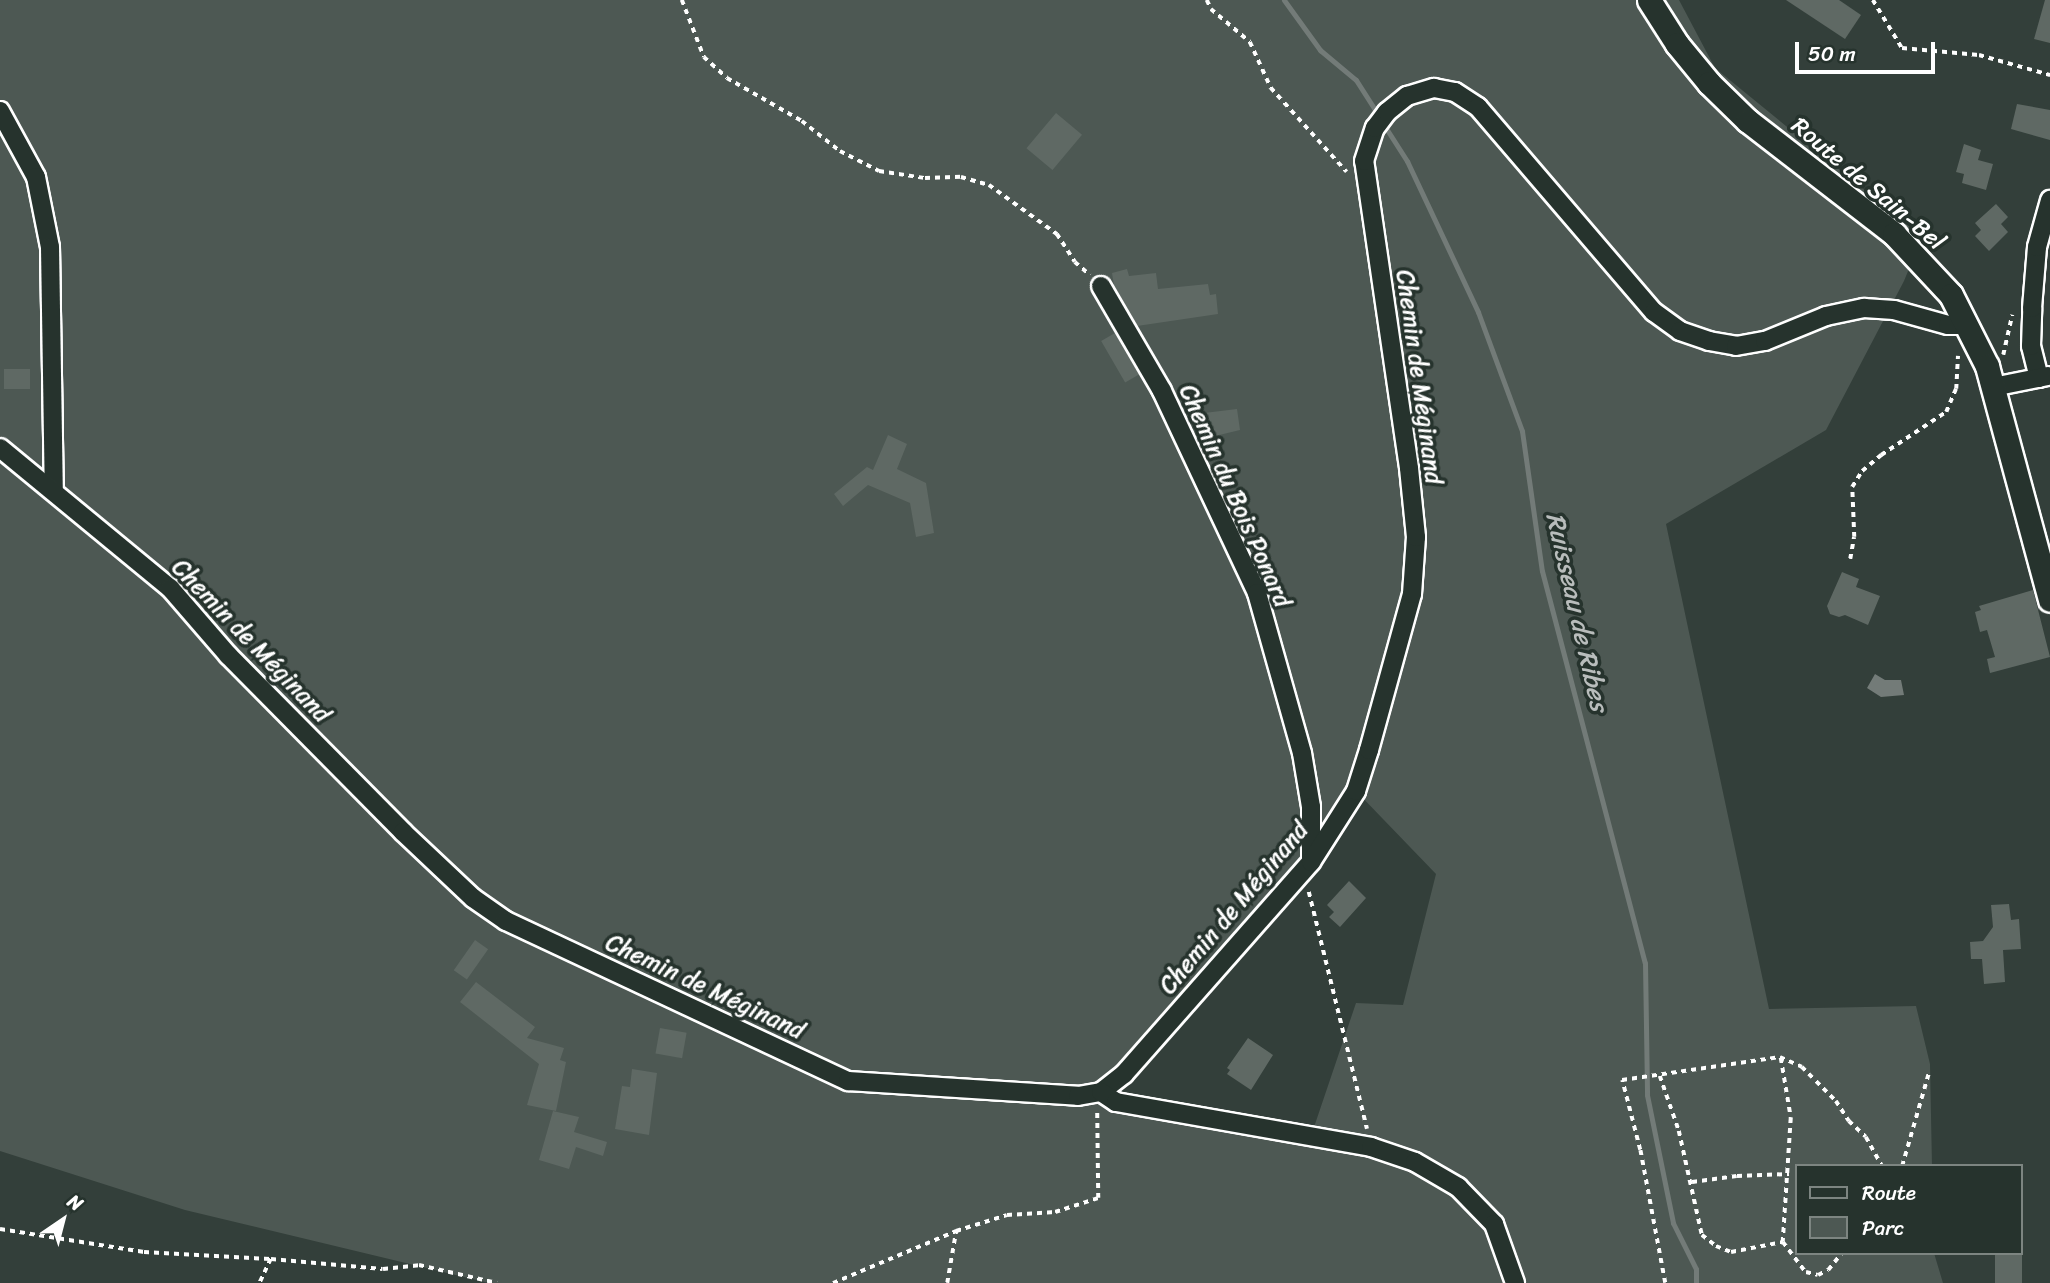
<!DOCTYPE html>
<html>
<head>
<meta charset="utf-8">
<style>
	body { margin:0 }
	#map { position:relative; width:2050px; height:1283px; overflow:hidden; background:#333f3a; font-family:Sriracha,sans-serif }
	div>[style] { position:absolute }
	.green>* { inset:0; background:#4d5853 }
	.water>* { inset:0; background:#737b78 }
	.stream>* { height:5px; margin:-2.5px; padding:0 2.5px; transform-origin:2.5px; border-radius:2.5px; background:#737b78 }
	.building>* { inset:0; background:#5f6964; transform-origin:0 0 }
	.path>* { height:3.5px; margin-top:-1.75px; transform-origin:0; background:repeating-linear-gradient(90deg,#fff 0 5px,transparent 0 10px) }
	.roads { filter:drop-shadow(2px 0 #fff) drop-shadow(-2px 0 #fff) drop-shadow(0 2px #fff) drop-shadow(0 -2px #fff) }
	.minor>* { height:18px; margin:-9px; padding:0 9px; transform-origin:9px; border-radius:9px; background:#26332d }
	.major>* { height:23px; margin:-11.5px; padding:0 11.5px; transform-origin:11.5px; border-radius:11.5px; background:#26332d }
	span { translate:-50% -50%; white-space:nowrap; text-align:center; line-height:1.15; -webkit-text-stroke:7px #26332d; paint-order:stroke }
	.street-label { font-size:24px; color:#fff }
	.water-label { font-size:26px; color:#b9bdbc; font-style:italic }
	.legend { position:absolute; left:1795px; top:1164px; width:228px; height:91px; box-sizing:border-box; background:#26332d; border:2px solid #7d8581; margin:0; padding:9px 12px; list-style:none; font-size:21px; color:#fff }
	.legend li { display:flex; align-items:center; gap:14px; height:35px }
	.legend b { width:35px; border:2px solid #7d8581 }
	.north { position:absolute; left:28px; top:1185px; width:70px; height:70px; -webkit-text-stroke:5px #26332d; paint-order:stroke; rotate:35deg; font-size:19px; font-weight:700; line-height:28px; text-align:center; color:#fff }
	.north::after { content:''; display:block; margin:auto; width:24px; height:32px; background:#fff; clip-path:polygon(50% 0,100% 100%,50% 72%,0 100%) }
	.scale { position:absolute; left:1795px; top:42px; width:140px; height:32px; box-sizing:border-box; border:4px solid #fff; border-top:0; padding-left:9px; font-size:21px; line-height:24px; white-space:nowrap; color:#fff; -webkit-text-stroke:5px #26332d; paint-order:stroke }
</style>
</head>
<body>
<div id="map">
	<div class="green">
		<div style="clip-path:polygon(evenodd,0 0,1679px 0,1715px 68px,1922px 237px,1904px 281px,1826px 430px,1666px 524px,1769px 1009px,1916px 1006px,1930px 1064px,1932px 1166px,1796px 1166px,1796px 1253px,1934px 1253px,1943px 1283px,489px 1283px,185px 1210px,0 1151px,0 0,1356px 791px,1436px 874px,1403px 1005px,1356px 1003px,1311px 1136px,1101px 1092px,1311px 862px,1356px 791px)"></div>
	</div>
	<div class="water">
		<div style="clip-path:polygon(1875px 674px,1885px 680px,1901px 680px,1904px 695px,1881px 697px,1867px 688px)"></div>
	</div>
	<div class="stream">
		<div style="left:1284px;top:0;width:62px;rotate:54.2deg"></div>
		<div style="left:1320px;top:50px;width:47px;rotate:39.8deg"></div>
		<div style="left:1356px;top:80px;width:43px;rotate:57.4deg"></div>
		<div style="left:1384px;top:125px;width:43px;rotate:57.4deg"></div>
		<div style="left:1407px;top:161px;width:167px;rotate:64.8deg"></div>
		<div style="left:1478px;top:312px;width:127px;rotate:69.7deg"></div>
		<div style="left:1522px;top:431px;width:141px;rotate:81.9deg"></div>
		<div style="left:1542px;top:571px;width:405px;rotate:75.3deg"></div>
		<div style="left:1645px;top:963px;width:132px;rotate:89.1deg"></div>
		<div style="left:1647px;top:1095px;width:131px;rotate:78.5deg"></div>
		<div style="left:1673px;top:1223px;width:51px;rotate:63.4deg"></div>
		<div style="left:1696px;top:1269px;width:14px;rotate:90deg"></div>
	</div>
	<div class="building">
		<div style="clip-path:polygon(1786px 0,1839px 0,1861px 15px,1845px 39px)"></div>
		<div style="clip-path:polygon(2045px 0,2050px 0,2050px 43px,2034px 39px)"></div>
		<div style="clip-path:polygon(2017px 104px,2050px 110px,2050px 140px,2011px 129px)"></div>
		<div style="left:1056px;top:113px;width:34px;height:46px;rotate:40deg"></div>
		<div style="clip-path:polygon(1964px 144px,1981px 150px,1978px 160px,1993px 164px,1986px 190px,1962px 183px,1964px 174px,1956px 172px)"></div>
		<div style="clip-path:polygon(1996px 204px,2008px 217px,2001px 224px,2008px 232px,1989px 251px,1975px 236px,1981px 230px,1975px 223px)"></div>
		<div style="clip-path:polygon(1127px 269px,1129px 276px,1156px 273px,1158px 289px,1208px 284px,1210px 295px,1216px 294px,1218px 314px,1137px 326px,1114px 285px,1112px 273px)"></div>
		<div style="left:1115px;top:333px;width:48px;height:16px;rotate:60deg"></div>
		<div style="left:4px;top:369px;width:26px;height:20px"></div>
		<div style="clip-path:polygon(1237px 409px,1240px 430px,1207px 438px,1204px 413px)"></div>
		<div style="clip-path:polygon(888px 435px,907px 444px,897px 469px,926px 483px,934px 533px,916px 537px,910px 503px,868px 485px,843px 506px,834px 494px,867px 467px,873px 470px)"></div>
		<div style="clip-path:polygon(1842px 572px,1859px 579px,1856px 587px,1880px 596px,1868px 625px,1845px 615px,1839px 617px,1830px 614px,1827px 606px)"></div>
		<div style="clip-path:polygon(2033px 590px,2050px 657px,1990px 673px,1987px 659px,1995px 657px,1987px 630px,1980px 632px,1975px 612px,1981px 610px,1979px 606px)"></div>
		<div style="clip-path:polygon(1349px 881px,1366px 898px,1340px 927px,1329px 917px,1334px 912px,1327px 905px)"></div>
		<div style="clip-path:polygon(2009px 904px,2011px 920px,2019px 919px,2021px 949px,2003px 950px,2005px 982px,1984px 984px,1982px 959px,1971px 959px,1970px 942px,1983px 941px,1993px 927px,1991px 905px)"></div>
		<div style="left:475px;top:940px;width:16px;height:37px;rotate:35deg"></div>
		<div style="clip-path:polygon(476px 982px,535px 1027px,527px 1038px,564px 1048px,560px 1060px,566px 1062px,556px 1111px,527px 1105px,539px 1064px,460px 1002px)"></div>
		<div style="left:660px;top:1028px;width:27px;height:26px;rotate:10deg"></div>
		<div style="clip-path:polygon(1248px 1038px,1273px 1055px,1251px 1090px,1227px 1074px,1230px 1070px,1227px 1068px)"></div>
		<div style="clip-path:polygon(632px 1069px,657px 1073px,649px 1135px,615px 1129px,622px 1086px,630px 1087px)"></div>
		<div style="clip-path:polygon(553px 1111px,579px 1117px,574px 1132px,607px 1142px,603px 1156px,576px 1147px,569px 1169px,539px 1160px)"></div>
		<div style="left:1995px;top:1253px;width:27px;height:30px"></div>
	</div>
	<div class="path">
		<div style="left:682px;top:0;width:61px;rotate:68.9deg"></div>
		<div style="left:704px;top:57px;width:31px;rotate:42deg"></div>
		<div style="left:727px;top:78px;width:86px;rotate:29.8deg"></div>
		<div style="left:802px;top:121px;width:48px;rotate:38.3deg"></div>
		<div style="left:840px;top:151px;width:44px;rotate:27.1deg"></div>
		<div style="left:879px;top:171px;width:47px;rotate:8.7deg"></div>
		<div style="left:925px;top:178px;width:36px;rotate:-2deg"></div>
		<div style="left:961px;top:177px;width:29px;rotate:16deg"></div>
		<div style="left:989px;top:185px;width:84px;rotate:35.8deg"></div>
		<div style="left:1057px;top:234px;width:33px;rotate:57deg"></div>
		<div style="left:1075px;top:262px;width:20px;rotate:41deg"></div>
		<div style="left:1207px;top:0;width:10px;rotate:66deg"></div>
		<div style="left:1211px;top:9px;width:51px;rotate:40.2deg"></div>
		<div style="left:1250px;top:42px;width:51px;rotate:65.5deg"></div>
		<div style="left:1271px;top:88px;width:113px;rotate:47.9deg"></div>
		<div style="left:1873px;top:0;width:56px;rotate:58.9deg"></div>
		<div style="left:1902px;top:48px;width:77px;rotate:5.2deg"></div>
		<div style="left:1979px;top:55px;width:74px;rotate:15.7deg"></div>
		<div style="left:2003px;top:355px;width:41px;rotate:-77.3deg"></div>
		<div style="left:1850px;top:559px;width:22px;rotate:-80deg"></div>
		<div style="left:1854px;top:537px;width:50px;rotate:-92.3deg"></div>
		<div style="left:1852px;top:487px;width:19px;rotate:-58deg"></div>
		<div style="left:1862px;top:471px;width:25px;rotate:-40deg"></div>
		<div style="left:1881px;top:455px;width:78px;rotate:-33.5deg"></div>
		<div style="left:1946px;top:412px;width:25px;rotate:-67deg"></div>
		<div style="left:1956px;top:389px;width:33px;rotate:-87deg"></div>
		<div style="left:1309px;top:892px;width:244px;rotate:76.2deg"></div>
		<div style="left:1781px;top:1058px;width:61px;rotate:80.5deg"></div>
		<div style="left:1791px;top:1118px;width:124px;rotate:93.7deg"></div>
		<div style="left:1783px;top:1242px;width:38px;rotate:53deg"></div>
		<div style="left:1806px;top:1272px;width:12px;rotate:14deg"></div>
		<div style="left:1818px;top:1275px;width:11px;rotate:-27deg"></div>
		<div style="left:1828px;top:1270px;width:22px;rotate:-51deg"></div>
		<div style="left:1660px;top:1076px;width:58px;rotate:70.9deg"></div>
		<div style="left:1679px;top:1131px;width:107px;rotate:77.5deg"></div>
		<div style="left:1702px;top:1235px;width:18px;rotate:38deg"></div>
		<div style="left:1716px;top:1246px;width:16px;rotate:22deg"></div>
		<div style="left:1731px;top:1252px;width:53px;rotate:-10.9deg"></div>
		<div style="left:1902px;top:1166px;width:98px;rotate:-74deg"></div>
		<div style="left:1692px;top:1182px;width:45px;rotate:-7.6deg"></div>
		<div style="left:1737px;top:1176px;width:52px;rotate:-2.2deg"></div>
		<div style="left:0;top:1229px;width:146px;rotate:9.1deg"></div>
		<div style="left:144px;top:1252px;width:127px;rotate:3.2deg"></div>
		<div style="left:271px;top:1259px;width:26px;rotate:115deg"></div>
		<div style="left:271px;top:1259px;width:112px;rotate:5.1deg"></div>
		<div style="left:383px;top:1269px;width:36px;rotate:-6deg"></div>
		<div style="left:419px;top:1265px;width:80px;rotate:13deg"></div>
		<div style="left:833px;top:1283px;width:134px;rotate:-22.9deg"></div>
		<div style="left:956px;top:1231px;width:53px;rotate:-17.4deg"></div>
		<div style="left:1007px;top:1215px;width:48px;rotate:-3.6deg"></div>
		<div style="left:1055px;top:1212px;width:45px;rotate:-18deg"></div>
		<div style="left:1098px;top:1198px;width:86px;rotate:-90.7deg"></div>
		<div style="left:947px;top:1283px;width:53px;rotate:-80.2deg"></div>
		<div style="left:1665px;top:1283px;width:135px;rotate:-100.6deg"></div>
		<div style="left:1640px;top:1150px;width:72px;rotate:-104.4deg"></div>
		<div style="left:1622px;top:1080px;width:160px;rotate:-8.3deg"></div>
		<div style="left:1780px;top:1057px;width:24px;rotate:24deg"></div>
		<div style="left:1802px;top:1067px;width:48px;rotate:45deg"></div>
		<div style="left:1836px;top:1101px;width:24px;rotate:57deg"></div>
		<div style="left:1849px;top:1121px;width:23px;rotate:43deg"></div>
		<div style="left:1866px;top:1137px;width:33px;rotate:61deg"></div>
	</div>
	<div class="roads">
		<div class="minor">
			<div style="left:0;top:111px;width:75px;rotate:61.4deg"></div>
			<div style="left:36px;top:177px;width:71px;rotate:78.7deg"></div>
			<div style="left:50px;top:247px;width:244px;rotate:89.1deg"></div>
			<div style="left:1101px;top:286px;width:121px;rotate:59.8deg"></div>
			<div style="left:1162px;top:391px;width:223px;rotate:64.8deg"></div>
			<div style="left:1257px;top:593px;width:166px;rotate:74.3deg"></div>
			<div style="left:1302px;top:753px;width:55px;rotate:80.5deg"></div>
			<div style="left:1311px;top:807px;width:54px;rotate:90deg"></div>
			<div style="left:2039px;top:378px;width:33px;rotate:-104deg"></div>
			<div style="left:2031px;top:346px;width:38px;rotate:-88deg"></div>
			<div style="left:2032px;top:308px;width:61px;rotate:-85.3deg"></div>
			<div style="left:2037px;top:247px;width:49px;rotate:-74.5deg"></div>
			<div style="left:1993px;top:387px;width:56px;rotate:-11.3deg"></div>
			<div style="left:0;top:448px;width:220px;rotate:39.5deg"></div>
			<div style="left:170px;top:588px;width:89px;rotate:49.1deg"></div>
			<div style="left:228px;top:655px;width:249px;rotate:45.3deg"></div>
			<div style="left:403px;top:832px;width:96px;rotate:43.3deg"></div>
			<div style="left:473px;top:898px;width:40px;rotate:34.9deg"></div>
			<div style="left:506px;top:921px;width:378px;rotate:25.1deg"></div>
			<div style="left:848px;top:1081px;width:230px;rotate:3.7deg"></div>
			<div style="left:1078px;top:1096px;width:23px;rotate:-10deg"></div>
			<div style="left:1101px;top:1092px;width:29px;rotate:-38deg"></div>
			<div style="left:1124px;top:1074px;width:283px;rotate:-48.6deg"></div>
			<div style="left:1311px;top:862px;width:84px;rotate:-57.6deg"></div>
			<div style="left:1356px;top:791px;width:43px;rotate:-72.4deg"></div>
			<div style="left:1369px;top:750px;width:162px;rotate:-74.6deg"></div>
			<div style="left:1412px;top:594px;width:57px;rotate:-86deg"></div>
			<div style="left:1416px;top:537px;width:69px;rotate:-95.8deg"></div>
			<div style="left:1409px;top:468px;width:310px;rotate:-98.3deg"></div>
			<div style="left:1364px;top:161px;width:35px;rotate:-72deg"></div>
			<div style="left:1375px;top:128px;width:20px;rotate:-53deg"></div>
			<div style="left:1387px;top:112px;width:26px;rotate:-39deg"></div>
			<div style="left:1407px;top:96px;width:28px;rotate:-17deg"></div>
			<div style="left:1434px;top:88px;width:21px;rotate:11deg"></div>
			<div style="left:1455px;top:92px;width:27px;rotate:33deg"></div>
			<div style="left:1478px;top:107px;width:270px;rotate:49.4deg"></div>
			<div style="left:1654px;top:312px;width:32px;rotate:36deg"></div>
			<div style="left:1680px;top:331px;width:31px;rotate:19deg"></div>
			<div style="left:1709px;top:341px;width:27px;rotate:10deg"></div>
			<div style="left:1736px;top:346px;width:29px;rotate:-10deg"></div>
			<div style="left:1765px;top:341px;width:66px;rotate:-22.3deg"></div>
			<div style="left:1826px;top:316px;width:39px;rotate:-12deg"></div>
			<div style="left:1864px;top:308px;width:30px;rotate:4deg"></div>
			<div style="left:1894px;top:310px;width:56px;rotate:15.5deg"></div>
			<div style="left:1948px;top:325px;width:20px"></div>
			<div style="left:1101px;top:1092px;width:18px;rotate:34deg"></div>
			<div style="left:1116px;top:1102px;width:259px;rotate:10deg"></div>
			<div style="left:1371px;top:1147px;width:46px;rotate:18.8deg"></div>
			<div style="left:1415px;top:1162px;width:50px;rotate:30.2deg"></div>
			<div style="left:1458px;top:1187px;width:52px;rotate:45.8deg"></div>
			<div style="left:1494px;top:1224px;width:63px;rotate:70.4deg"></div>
		</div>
		<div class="major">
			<div style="left:1649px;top:0;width:52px;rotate:57.5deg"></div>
			<div style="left:1677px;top:44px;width:50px;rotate:50.6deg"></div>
			<div style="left:1709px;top:83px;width:54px;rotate:44.3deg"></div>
			<div style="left:1748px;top:121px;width:185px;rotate:37.7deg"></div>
			<div style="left:1894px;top:234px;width:83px;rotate:46.9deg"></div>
			<div style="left:1951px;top:295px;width:80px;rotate:63.1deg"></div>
			<div style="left:1987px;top:366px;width:242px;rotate:74.9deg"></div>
		</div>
	</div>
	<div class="street-label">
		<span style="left:1868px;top:184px;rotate:40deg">Route de Sain-Bel</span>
		<span style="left:1419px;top:377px;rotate:82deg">Chemin de Méginand</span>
		<span style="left:1235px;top:496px;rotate:66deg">Chemin du Bois Ponard</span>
		<span style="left:251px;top:641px;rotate:46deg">Chemin de Méginand</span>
		<span style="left:1234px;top:908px;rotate:-50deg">Chemin de Méginand</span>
		<span style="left:705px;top:987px;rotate:25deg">Chemin de Méginand</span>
	</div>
	<div class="water-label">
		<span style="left:1577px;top:612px;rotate:77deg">Ruisseau de Ribes</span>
	</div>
	<ul class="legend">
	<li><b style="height:9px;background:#26332d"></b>Route</li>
	<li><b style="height:19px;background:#4d5853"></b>Parc</li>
	</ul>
	<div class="north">N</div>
	<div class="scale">50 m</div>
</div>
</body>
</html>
